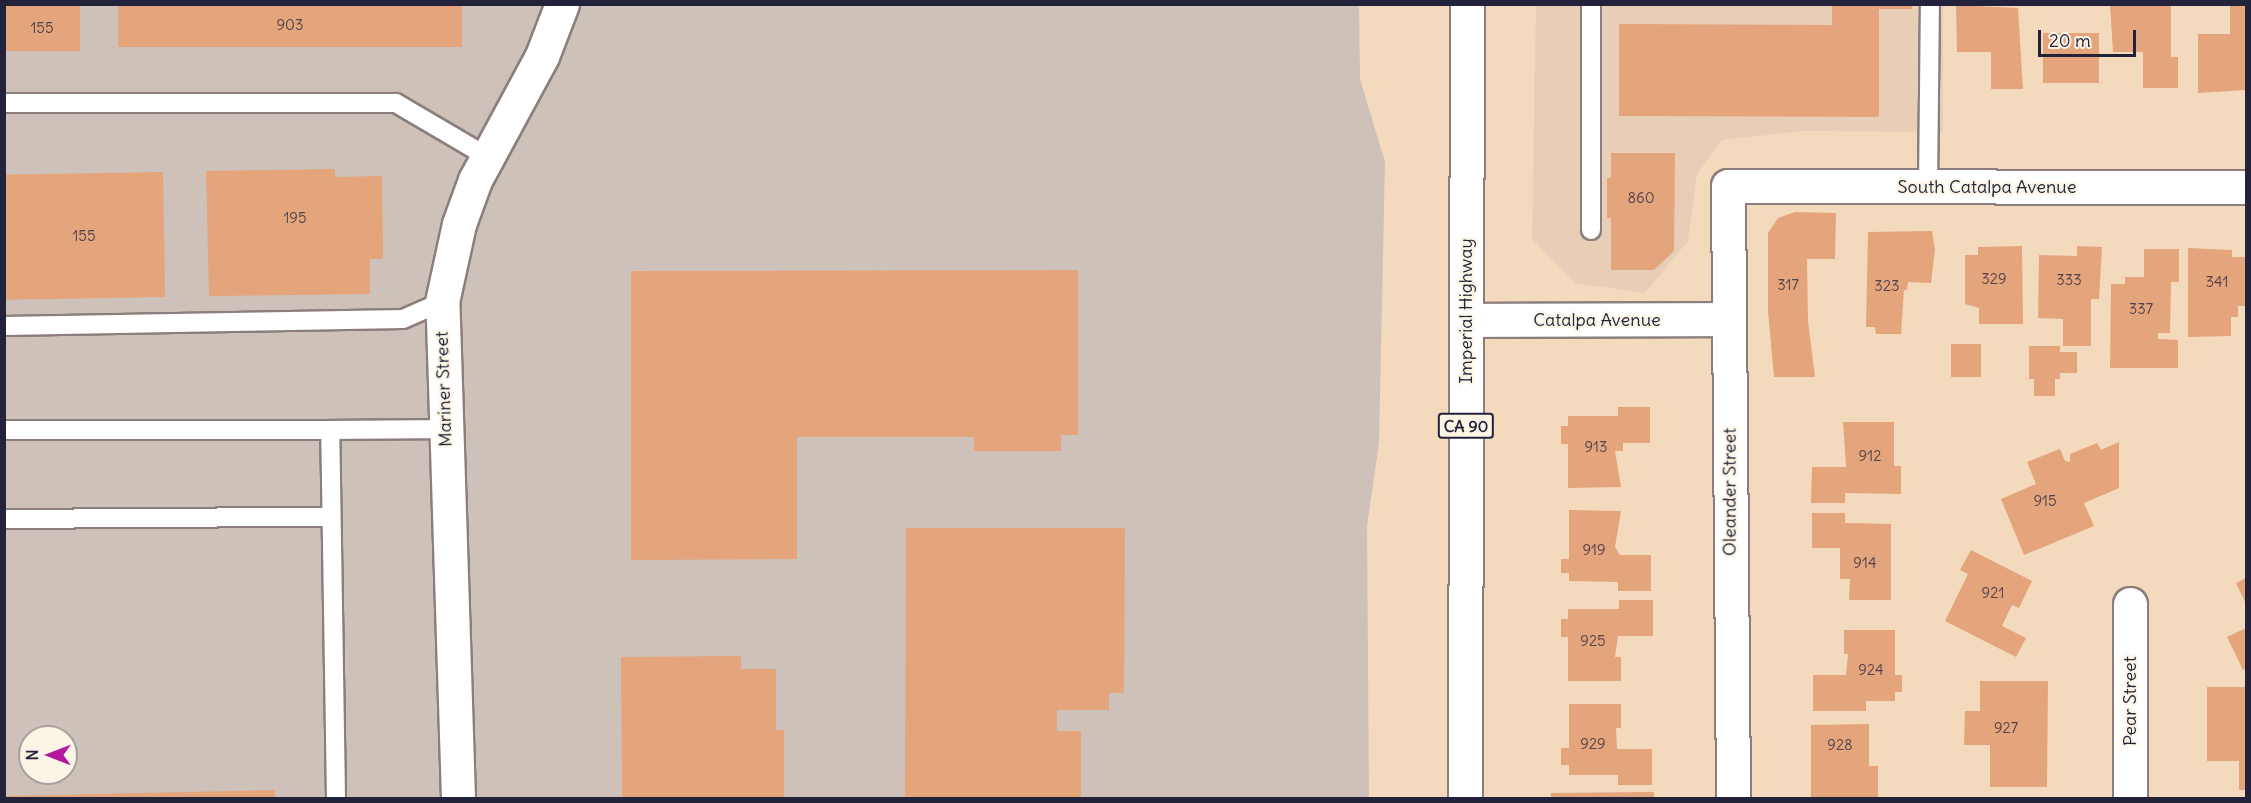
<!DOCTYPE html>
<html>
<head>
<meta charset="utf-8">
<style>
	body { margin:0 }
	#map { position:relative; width:2251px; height:803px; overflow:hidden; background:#f4dabd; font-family:Delius,sans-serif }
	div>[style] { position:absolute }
	.built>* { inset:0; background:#e8ceb7 }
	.industrial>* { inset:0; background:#cec1b9 }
	.building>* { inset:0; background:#e4a47c; transform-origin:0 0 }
	.roads { filter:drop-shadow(2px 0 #8b7e7c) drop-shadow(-2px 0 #8b7e7c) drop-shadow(0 2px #8b7e7c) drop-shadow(0 -2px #8b7e7c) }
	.service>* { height:18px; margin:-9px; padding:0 9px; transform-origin:9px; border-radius:9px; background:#fff }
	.minor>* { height:33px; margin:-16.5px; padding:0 16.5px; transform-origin:16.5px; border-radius:16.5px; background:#fff }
	.primary>* { height:33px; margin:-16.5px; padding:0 16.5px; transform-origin:16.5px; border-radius:16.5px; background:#fff }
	span { translate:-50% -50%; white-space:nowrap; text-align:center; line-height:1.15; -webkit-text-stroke:4.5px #fcf5e5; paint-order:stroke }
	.number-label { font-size:15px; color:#52424b }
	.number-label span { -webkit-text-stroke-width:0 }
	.shield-label span { padding:2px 4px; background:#fcf5e5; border:2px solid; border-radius:4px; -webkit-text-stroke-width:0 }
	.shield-label { font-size:16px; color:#22223b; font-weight:700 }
	.street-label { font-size:18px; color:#22223b }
	.frame { position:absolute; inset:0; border:6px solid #22223b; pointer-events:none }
	.north { position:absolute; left:18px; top:725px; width:60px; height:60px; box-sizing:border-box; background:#fcf5e5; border:2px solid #a5a1a1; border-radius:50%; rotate:270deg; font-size:16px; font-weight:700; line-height:24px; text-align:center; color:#22223b }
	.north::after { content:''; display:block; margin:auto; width:21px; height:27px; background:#b5179e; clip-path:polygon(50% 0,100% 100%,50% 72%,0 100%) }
	.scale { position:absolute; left:2038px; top:30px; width:98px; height:27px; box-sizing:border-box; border:3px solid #22223b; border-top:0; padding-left:8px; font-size:18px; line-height:21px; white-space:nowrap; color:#22223b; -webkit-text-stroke:4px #fcf5e5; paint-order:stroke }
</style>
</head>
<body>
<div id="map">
	<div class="built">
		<div style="clip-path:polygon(1536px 5px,1943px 5px,1943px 132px,1804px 131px,1722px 140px,1697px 174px,1688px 241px,1645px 293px,1575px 283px,1532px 239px)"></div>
	</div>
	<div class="industrial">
		<div style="clip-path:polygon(evenodd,5px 5px,1359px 5px,1360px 79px,1385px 162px,1379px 443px,1367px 526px,1369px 798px,5px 798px,5px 5px,30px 737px,66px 737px,66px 773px,30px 773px,30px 737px)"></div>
	</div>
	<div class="building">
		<div style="left:4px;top:4px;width:76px;height:47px"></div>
		<div style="left:118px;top:4px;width:344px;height:43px"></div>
		<div style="clip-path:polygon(1832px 4px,1912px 4px,1912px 9px,1879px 9px,1879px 117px,1619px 116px,1619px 24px,1832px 25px)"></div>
		<div style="clip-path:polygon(2110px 4px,2171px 4px,2171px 57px,2178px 57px,2178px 88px,2143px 88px,2143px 52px,2113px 52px)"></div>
		<div style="clip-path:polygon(2230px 4px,2246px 4px,2246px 90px,2198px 93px,2198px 34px,2230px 34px)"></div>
		<div style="clip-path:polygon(1956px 5px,2018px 8px,2023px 89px,1991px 89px,1991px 52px,1957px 52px)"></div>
		<div style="left:2043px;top:33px;width:56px;height:50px"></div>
		<div style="clip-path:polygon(1611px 153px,1675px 153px,1674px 251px,1654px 270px,1611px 270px,1611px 218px,1607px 218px,1607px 178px,1611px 178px)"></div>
		<div style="clip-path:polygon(335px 169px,335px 177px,382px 176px,383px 259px,370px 259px,370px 294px,209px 296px,206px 171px)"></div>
		<div style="left:163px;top:172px;width:125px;height:159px;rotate:89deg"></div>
		<div style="clip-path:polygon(1795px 212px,1836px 213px,1835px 259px,1807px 259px,1808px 321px,1815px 377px,1774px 377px,1768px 311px,1768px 233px,1778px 218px)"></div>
		<div style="clip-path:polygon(1932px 231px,1935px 250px,1931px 283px,1908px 282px,1907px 290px,1904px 290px,1901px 334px,1876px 334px,1875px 327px,1866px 327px,1868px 232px)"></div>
		<div style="clip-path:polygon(2022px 246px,2023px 324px,1979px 324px,1979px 308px,1965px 304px,1965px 255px,1978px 255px,1978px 247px)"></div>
		<div style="clip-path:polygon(2077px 246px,2102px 247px,2099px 299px,2091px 299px,2091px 346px,2063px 346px,2063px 319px,2038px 318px,2039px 255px,2077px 256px)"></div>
		<div style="clip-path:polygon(2188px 248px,2232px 250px,2232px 257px,2246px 257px,2246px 306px,2238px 306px,2238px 317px,2231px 317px,2231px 336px,2188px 337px)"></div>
		<div style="clip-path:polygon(2144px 249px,2179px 249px,2179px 282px,2171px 282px,2170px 333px,2158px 333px,2158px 339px,2178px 340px,2178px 368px,2110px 368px,2111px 284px,2125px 284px,2125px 277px,2144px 277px)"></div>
		<div style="clip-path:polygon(1078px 270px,1078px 435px,1061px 435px,1061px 451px,974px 451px,974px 437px,797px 437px,797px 559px,631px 560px,631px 271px)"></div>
		<div style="left:1981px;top:344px;width:33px;height:30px;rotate:90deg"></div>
		<div style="clip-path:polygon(2029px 346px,2060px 346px,2060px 352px,2077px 352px,2077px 373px,2060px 373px,2060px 379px,2055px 379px,2055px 396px,2034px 396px,2034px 379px,2029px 379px)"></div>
		<div style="clip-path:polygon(1618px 407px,1650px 407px,1650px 443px,1623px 443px,1623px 451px,1615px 451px,1621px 487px,1568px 488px,1568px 444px,1561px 444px,1561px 426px,1568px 426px,1568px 416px,1618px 416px)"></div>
		<div style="clip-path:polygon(1843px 422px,1894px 422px,1894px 466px,1901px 466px,1901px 494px,1845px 493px,1845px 503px,1811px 503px,1812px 467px,1846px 467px)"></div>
		<div style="clip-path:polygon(2119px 442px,2119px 488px,2084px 503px,2094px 526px,2024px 555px,2001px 499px,2036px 484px,2027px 462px,2060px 449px,2065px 461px,2070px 462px,2070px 454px,2097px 443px,2101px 450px)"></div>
		<div style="clip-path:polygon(1569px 510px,1621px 511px,1615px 547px,1620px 555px,1651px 555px,1651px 591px,1618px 591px,1618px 582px,1569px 581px,1569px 573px,1561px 573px,1561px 559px,1569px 559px)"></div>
		<div style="clip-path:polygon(1812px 513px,1845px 513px,1845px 523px,1891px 524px,1891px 600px,1849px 600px,1850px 579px,1840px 579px,1840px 548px,1812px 548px)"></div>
		<div style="clip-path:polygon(906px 528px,1125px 528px,1124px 693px,1109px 693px,1109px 710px,1057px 710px,1057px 731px,1081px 731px,1081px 798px,905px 798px)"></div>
		<div style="clip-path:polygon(1971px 550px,2032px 581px,2019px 608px,2012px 605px,2002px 626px,2026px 638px,2016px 657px,1945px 621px,1968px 574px,1960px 570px)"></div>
		<div style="clip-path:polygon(2246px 578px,2246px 604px,2236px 583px)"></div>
		<div style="clip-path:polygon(1619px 600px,1653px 600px,1653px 636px,1618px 636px,1615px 657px,1621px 657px,1621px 681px,1568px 681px,1568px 637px,1561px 637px,1561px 619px,1568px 619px,1568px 609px,1619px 609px)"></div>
		<div style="clip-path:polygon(2246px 628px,2246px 668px,2243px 670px,2227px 637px)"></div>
		<div style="clip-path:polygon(1844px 630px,1895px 630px,1895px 675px,1902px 675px,1902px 692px,1895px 692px,1895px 701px,1866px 701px,1866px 711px,1813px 711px,1813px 675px,1846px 675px,1848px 654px,1844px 654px)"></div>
		<div style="clip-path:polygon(741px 656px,741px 669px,776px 669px,776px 730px,784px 730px,784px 798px,622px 798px,621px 657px)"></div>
		<div style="clip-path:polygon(1980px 681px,2048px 681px,2047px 787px,1990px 787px,1990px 745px,1964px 745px,1965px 711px,1980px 711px)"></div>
		<div style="clip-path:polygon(2207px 687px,2246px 687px,2246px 790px,2239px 790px,2239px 761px,2207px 761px)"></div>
		<div style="clip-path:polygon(1569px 704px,1621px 704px,1621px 728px,1616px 728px,1617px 749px,1652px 749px,1652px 785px,1618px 785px,1618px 775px,1569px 775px,1569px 765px,1561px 765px,1561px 748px,1569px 748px)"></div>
		<div style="clip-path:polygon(1869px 724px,1869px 766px,1878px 766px,1878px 798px,1811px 798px,1811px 725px)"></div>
		<div style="clip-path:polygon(275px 790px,275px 798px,4px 798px,4px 796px)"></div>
		<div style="clip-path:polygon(1654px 792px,1654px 798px,1551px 798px,1551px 793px)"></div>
	</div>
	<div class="roads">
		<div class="service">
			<div style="left:1591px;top:4px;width:226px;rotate:90deg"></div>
			<div style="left:4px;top:103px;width:392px"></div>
			<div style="left:396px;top:103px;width:104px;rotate:30.5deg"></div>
			<div style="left:1928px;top:187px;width:183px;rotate:-89.4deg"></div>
			<div style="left:4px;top:326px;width:399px;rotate:-1deg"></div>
			<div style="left:403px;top:319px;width:43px;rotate:-23.6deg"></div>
			<div style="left:4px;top:430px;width:326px"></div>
			<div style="left:4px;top:519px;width:327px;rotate:-0.4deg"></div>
			<div style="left:336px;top:798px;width:368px;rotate:-90.9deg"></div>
			<div style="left:330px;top:430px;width:116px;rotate:-0.5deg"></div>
		</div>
		<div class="minor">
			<div style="left:1466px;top:320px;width:263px;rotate:-0.2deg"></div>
			<div style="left:2130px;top:604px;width:194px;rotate:90deg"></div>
			<div style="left:458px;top:798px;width:496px;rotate:-91.8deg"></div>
			<div style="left:442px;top:302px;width:80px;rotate:-77.7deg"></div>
			<div style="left:459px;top:224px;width:47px;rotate:-70deg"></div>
			<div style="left:475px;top:180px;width:141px;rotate:-61.6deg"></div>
			<div style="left:542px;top:56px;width:56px;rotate:-69deg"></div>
			<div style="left:1733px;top:798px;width:612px;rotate:-90.47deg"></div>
			<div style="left:1728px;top:186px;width:518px;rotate:0.11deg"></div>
		</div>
		<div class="primary">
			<div style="left:1465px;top:798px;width:794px;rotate:-89.86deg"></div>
		</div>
	</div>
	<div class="number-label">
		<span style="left:290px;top:25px">903</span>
		<span style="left:42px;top:28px">155</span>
		<span style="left:1641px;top:198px">860</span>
		<span style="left:295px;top:218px">195</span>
		<span style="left:84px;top:236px">155</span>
		<span style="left:1994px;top:279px">329</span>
		<span style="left:2069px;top:280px">333</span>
		<span style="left:2217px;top:282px">341</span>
		<span style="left:1788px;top:285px">317</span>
		<span style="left:1887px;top:286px">323</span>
		<span style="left:2141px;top:309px">337</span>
		<span style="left:1596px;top:447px">913</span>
		<span style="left:1870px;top:456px">912</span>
		<span style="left:2045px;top:501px">915</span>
		<span style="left:1594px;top:550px">919</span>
		<span style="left:1865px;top:563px">914</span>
		<span style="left:1993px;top:593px">921</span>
		<span style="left:1593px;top:641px">925</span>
		<span style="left:1871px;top:670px">924</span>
		<span style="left:2006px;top:728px">927</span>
		<span style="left:1593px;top:744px">929</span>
		<span style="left:1840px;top:745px">928</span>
	</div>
	<div class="shield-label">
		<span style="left:1466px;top:426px">CA 90</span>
	</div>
	<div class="street-label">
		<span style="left:1987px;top:187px">South Catalpa Avenue</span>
		<span style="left:1466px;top:311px;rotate:-90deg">Imperial Highway</span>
		<span style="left:1597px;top:320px">Catalpa Avenue</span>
		<span style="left:444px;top:389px;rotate:-92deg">Mariner Street</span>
		<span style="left:1730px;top:492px;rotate:-90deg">Oleander Street</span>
		<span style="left:2130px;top:701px;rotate:-90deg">Pear Street</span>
	</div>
	<div class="frame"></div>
	<div class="north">N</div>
	<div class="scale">20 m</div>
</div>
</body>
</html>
